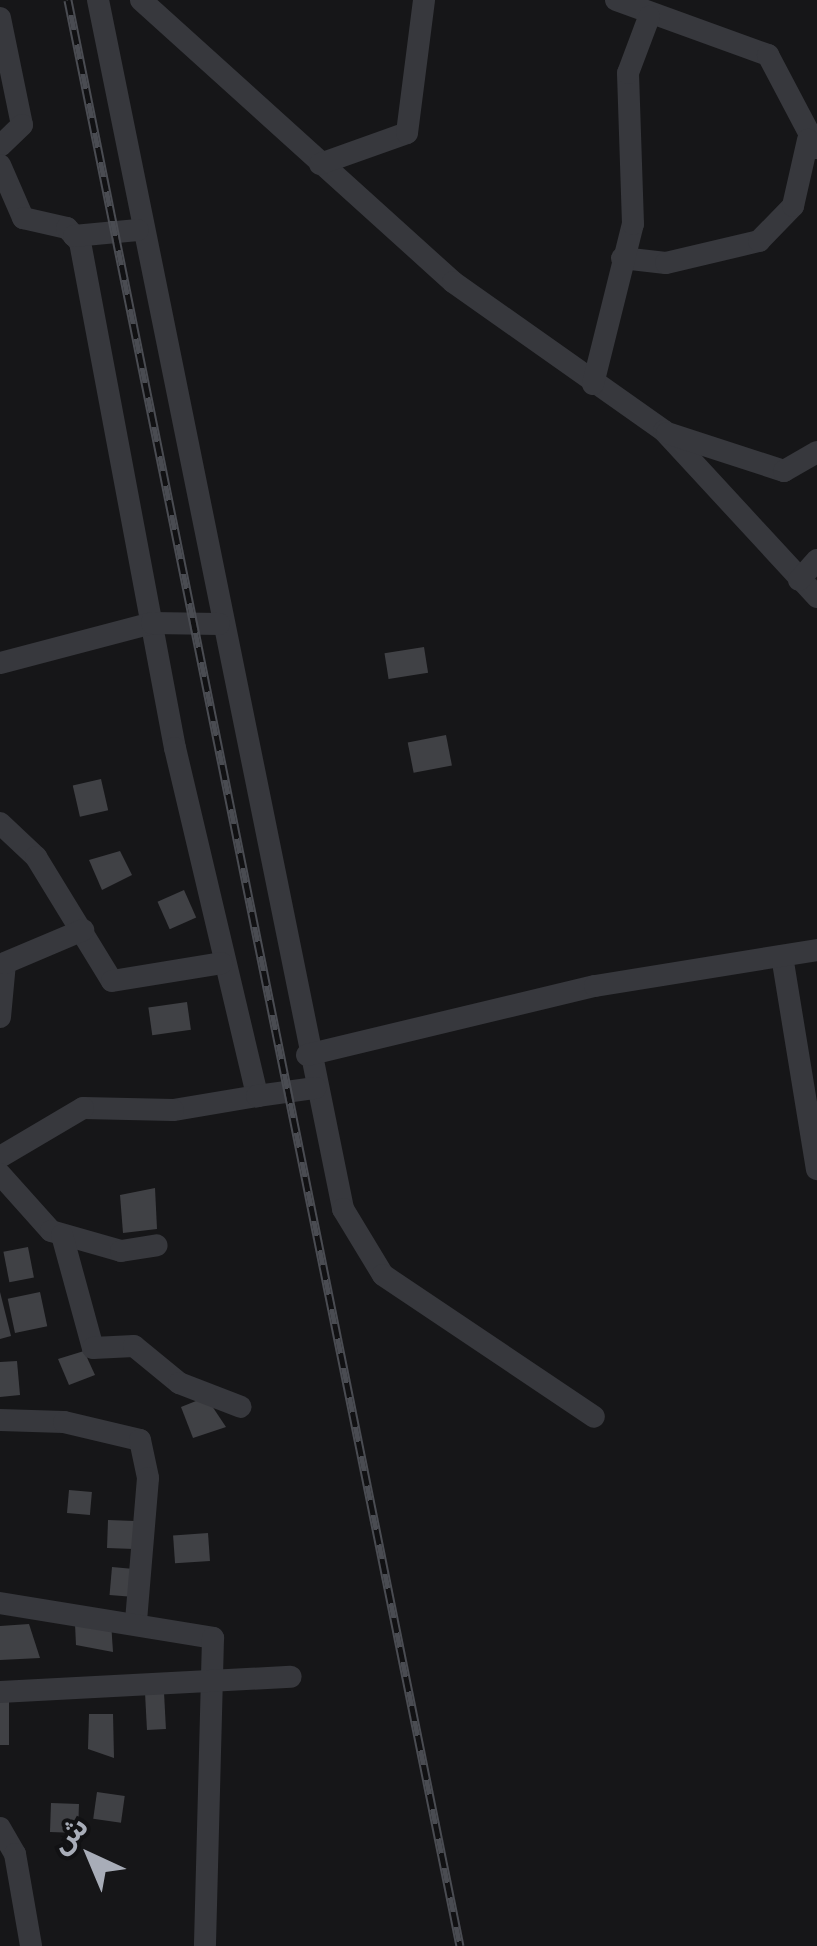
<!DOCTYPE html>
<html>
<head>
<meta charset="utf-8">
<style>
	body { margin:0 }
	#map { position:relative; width:817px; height:1946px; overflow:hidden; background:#161618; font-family:Figtree,"Noto Sans Arabic",sans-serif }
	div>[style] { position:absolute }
	.building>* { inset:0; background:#404145; transform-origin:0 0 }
	.minor>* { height:22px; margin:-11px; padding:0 11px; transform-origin:11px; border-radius:11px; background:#37383d }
	.rail>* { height:9px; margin-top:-4.5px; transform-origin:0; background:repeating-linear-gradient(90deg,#111113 0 15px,#4a4c52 0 30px); box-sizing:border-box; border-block:2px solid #4a4c52 }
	span { translate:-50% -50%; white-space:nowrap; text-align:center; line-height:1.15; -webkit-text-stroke:8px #111113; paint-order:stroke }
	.north { position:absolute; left:40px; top:1806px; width:100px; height:100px; -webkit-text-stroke:8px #111113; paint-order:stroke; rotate:316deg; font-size:28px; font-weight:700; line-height:40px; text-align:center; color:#a8adb8 }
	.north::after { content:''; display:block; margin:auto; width:35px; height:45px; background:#a8adb8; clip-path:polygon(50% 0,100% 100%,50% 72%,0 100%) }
</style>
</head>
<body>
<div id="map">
	<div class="building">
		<div style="left:424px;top:647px;width:26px;height:40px;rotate:81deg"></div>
		<div style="left:446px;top:735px;width:31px;height:39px;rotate:79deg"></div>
		<div style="left:101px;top:779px;width:32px;height:29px;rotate:77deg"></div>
		<div style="clip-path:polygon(120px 851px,132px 875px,102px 890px,89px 860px)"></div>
		<div style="left:184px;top:890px;width:30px;height:29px;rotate:66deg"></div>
		<div style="left:187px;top:1002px;width:28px;height:39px;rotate:82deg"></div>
		<div style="clip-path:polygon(155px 1188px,157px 1229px,123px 1233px,120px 1195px)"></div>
		<div style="left:28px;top:1247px;width:31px;height:25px;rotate:79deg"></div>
		<div style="clip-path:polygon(0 1292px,11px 1336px,0 1339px)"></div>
		<div style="left:40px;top:1292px;width:35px;height:33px;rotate:78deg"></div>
		<div style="clip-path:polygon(84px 1351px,95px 1375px,69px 1385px,58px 1359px)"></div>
		<div style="clip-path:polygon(17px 1361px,20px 1395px,0 1397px,0 1362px)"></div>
		<div style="clip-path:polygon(206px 1397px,226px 1427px,193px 1438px,181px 1407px)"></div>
		<div style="left:69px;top:1490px;width:23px;height:23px;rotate:5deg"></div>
		<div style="left:108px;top:1520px;width:27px;height:28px;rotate:2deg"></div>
		<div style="left:208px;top:1533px;width:28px;height:35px;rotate:86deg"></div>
		<div style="left:112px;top:1567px;width:25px;height:28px;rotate:5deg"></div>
		<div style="clip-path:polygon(111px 1622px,113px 1652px,76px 1645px,75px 1624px)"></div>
		<div style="clip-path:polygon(29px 1624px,40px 1658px,0 1660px,0 1626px)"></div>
		<div style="left:164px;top:1692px;width:37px;height:19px;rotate:87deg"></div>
		<div style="left:0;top:1701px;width:9px;height:44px"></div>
		<div style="clip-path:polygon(89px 1714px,113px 1714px,114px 1758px,88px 1749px)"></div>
		<div style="left:97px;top:1792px;width:28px;height:27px;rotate:8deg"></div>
		<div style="left:51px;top:1803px;width:28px;height:29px;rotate:2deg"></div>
	</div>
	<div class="minor">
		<div style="left:98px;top:0;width:1234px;rotate:78.54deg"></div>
		<div style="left:343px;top:1209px;width:77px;rotate:58.8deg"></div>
		<div style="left:383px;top:1275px;width:254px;rotate:33.9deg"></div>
		<div style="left:141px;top:0;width:421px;rotate:42.1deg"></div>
		<div style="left:453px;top:282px;width:258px;rotate:35.2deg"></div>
		<div style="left:664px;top:431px;width:226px;rotate:47.3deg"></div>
		<div style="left:616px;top:0;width:162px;rotate:19.9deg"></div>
		<div style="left:768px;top:55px;width:105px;rotate:62.2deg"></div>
		<div style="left:0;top:18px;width:109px;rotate:78.4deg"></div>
		<div style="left:22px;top:125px;width:30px;rotate:136deg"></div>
		<div style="left:320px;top:164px;width:92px;rotate:-19.6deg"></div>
		<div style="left:407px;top:133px;width:134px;rotate:-82.7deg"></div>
		<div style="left:0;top:165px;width:58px;rotate:66.5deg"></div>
		<div style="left:23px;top:218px;width:45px;rotate:12.8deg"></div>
		<div style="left:67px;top:228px;width:19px;rotate:47deg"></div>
		<div style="left:80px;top:242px;width:515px;rotate:79.37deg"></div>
		<div style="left:175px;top:748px;width:358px;rotate:76.7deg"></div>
		<div style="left:257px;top:1096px;width:85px;rotate:170.5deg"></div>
		<div style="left:173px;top:1110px;width:90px;rotate:-178.7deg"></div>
		<div style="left:83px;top:1108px;width:96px;rotate:149.4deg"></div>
		<div style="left:74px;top:236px;width:64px;rotate:-5.4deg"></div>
		<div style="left:622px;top:258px;width:44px;rotate:6.5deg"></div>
		<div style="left:666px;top:263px;width:96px;rotate:-13.3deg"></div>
		<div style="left:759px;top:241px;width:49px;rotate:-45.8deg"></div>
		<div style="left:793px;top:206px;width:68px;rotate:-77.2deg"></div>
		<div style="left:593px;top:384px;width:165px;rotate:-76deg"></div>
		<div style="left:633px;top:224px;width:151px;rotate:-91.9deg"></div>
		<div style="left:628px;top:73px;width:60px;rotate:-69.4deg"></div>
		<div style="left:667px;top:433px;width:123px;rotate:18deg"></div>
		<div style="left:784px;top:471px;width:38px;rotate:-30deg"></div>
		<div style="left:799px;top:580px;width:27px;rotate:-48deg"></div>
		<div style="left:0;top:663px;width:157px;rotate:-14.7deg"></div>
		<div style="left:152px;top:623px;width:67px;rotate:0.9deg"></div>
		<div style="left:0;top:823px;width:50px;rotate:43.4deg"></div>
		<div style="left:36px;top:857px;width:145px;rotate:58.5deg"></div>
		<div style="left:112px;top:981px;width:111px;rotate:-9.3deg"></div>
		<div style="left:782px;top:956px;width:216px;rotate:80.7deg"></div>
		<div style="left:0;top:1017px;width:54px;rotate:-84.7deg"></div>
		<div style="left:5px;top:963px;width:85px;rotate:-22.9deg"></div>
		<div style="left:307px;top:1055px;width:296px;rotate:-13.5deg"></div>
		<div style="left:595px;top:986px;width:225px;rotate:-9.2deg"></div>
		<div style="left:257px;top:1096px;width:59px;rotate:-7.9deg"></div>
		<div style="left:0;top:1174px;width:76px;rotate:48.2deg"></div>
		<div style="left:51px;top:1231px;width:73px;rotate:15.9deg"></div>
		<div style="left:121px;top:1251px;width:36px;rotate:-9deg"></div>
		<div style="left:62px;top:1235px;width:117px;rotate:74.7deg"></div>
		<div style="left:93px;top:1348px;width:41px;rotate:-2.8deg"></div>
		<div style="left:134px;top:1346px;width:58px;rotate:39.4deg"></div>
		<div style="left:179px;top:1383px;width:66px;rotate:21.2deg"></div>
		<div style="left:0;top:1420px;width:64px;rotate:1.8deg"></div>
		<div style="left:64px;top:1422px;width:78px;rotate:13.3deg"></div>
		<div style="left:140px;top:1440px;width:39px;rotate:78deg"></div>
		<div style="left:148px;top:1478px;width:144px;rotate:94.8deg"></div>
		<div style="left:0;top:1603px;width:216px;rotate:9.3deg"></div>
		<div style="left:213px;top:1638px;width:308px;rotate:91.5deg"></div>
		<div style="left:0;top:1692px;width:291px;rotate:-3deg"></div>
		<div style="left:0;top:1828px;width:30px;rotate:60deg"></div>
		<div style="left:15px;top:1854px;width:93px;rotate:80.1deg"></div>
	</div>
	<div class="rail">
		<div style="left:68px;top:0;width:1985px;rotate:78.61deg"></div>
	</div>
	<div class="north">ش</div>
</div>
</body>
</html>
